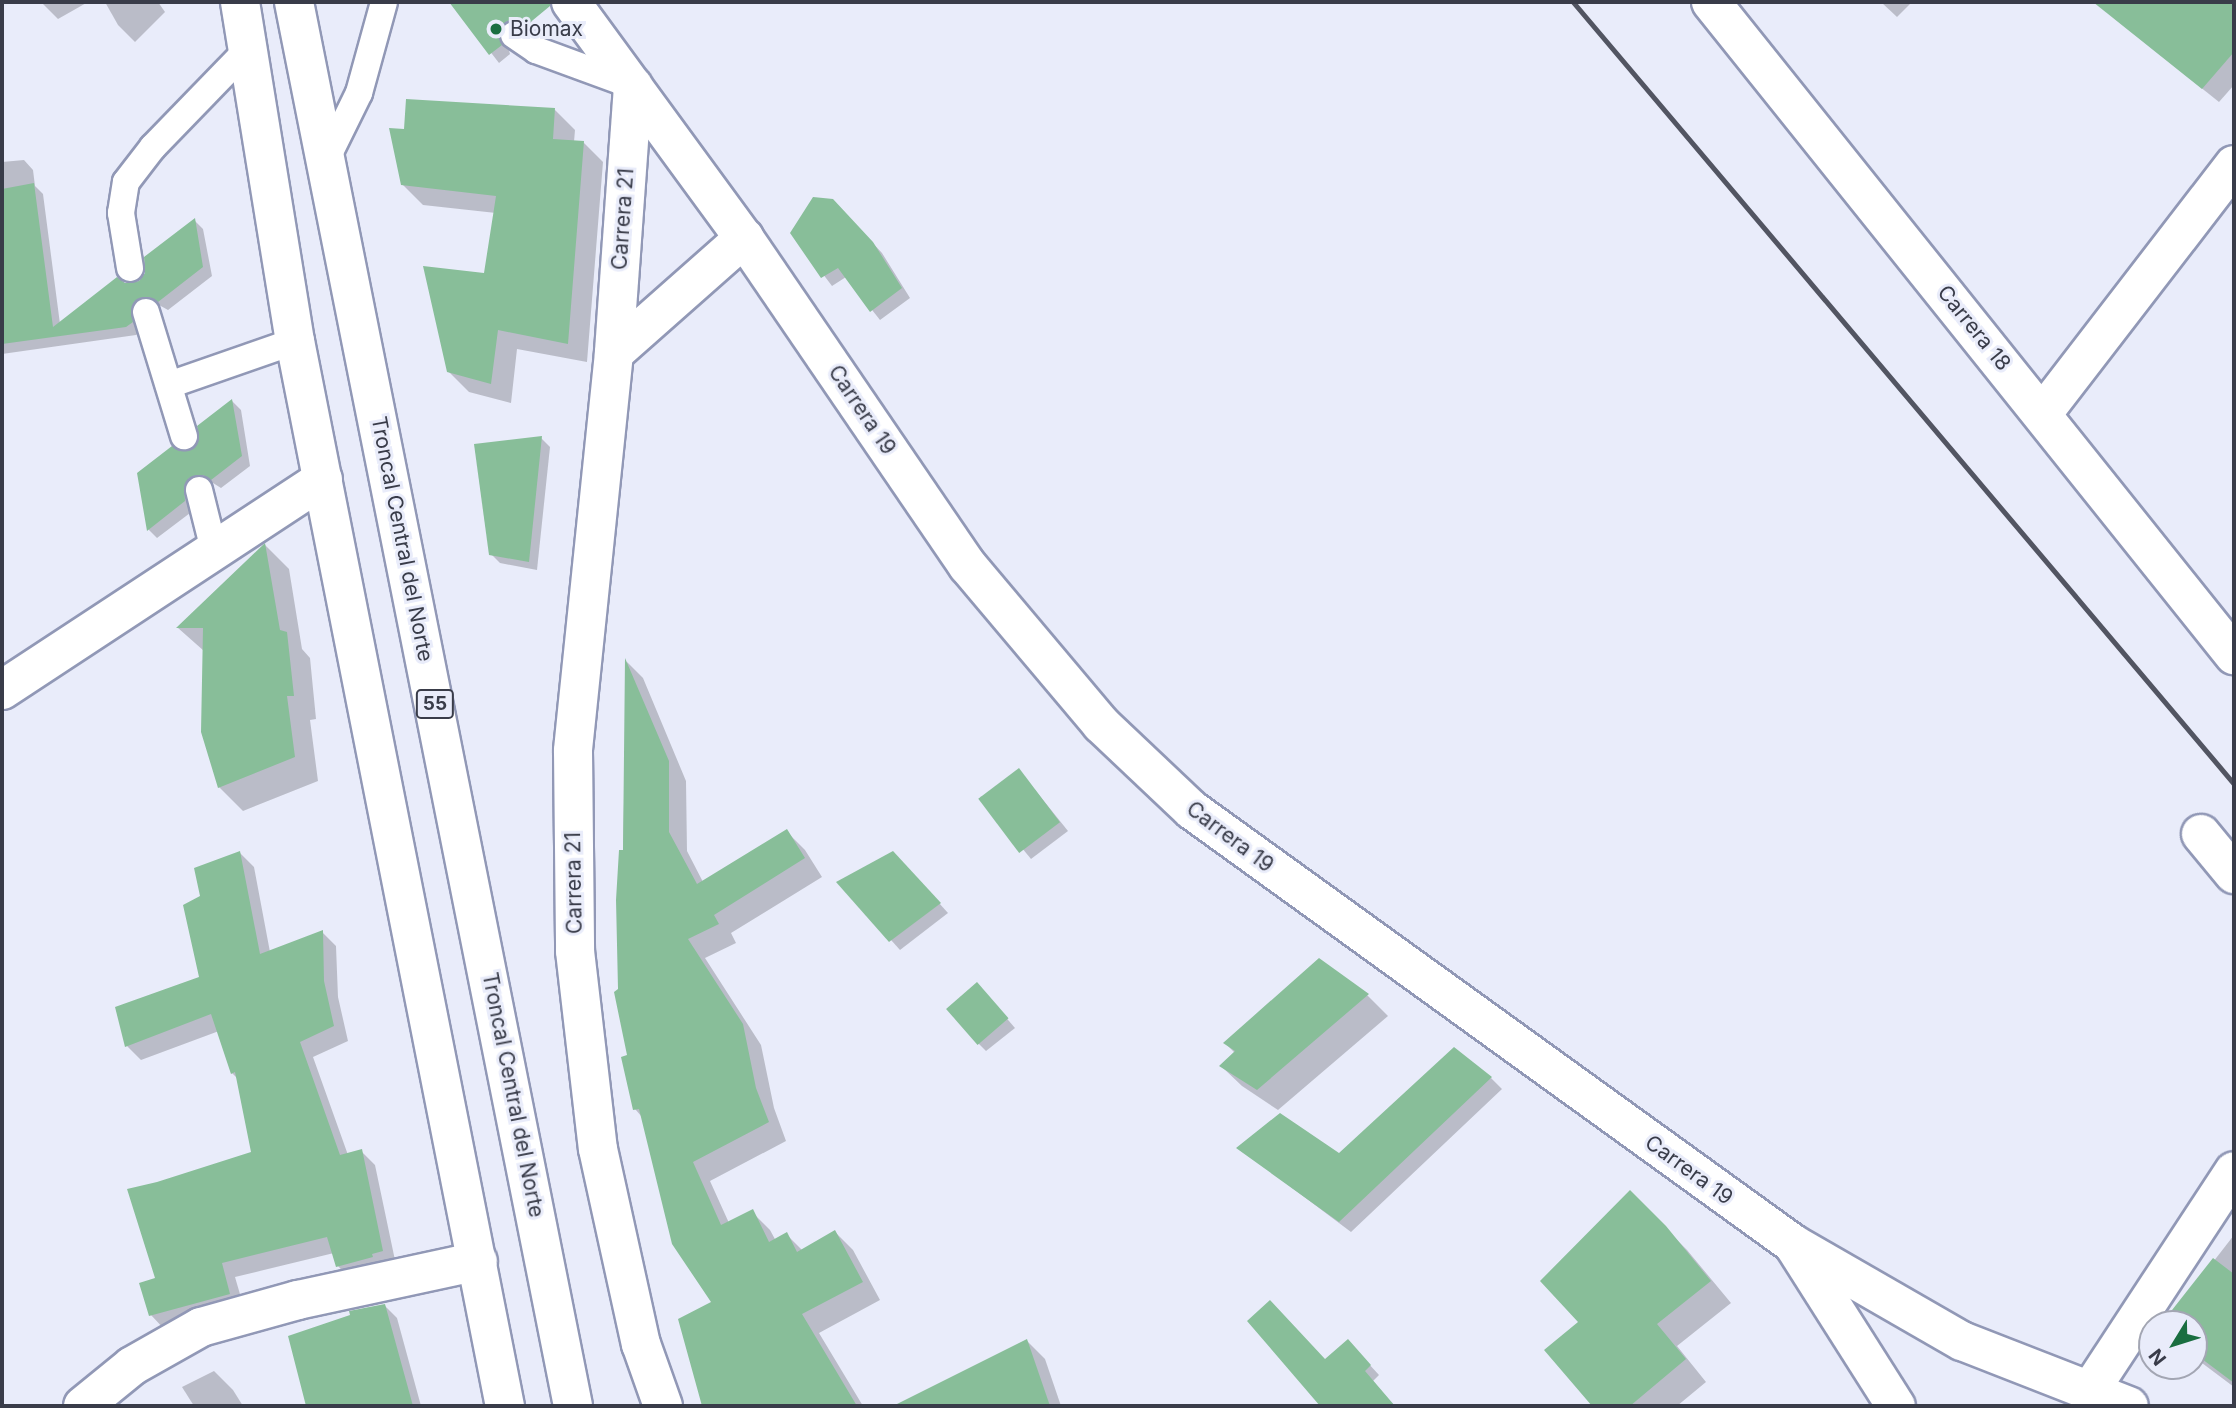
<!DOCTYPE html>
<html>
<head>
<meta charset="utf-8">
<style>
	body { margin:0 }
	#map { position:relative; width:2236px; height:1408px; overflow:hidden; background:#e9ecfa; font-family:Inter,sans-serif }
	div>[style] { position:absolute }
	.shadow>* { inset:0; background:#0003 }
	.building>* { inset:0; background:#88be99; transform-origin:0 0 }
	.roads { filter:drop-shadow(2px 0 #9198b6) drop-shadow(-2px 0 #9198b6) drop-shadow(0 2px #9198b6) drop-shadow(0 -2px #9198b6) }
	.lane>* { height:26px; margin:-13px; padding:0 13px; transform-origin:13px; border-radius:13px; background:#fff }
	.street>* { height:38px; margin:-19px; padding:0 19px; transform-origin:19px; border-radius:19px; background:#fff }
	.secondary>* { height:38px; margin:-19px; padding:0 19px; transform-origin:19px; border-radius:19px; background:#fff }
	.highway>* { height:38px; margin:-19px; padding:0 19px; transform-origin:19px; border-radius:19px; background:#fff }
	.rail>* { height:5px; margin:-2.5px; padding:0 2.5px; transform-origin:2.5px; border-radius:2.5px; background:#525562 }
	.dots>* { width:19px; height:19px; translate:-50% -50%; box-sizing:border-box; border:4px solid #e9ecfa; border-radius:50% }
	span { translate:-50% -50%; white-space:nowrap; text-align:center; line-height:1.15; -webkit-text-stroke:6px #e9ecfa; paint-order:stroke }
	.shield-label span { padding:2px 5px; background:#e9ecfa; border:2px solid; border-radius:5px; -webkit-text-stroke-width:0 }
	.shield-label { font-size:19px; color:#393c49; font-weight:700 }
	.poi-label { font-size:21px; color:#393c49 }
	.left { translate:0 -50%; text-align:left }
	.street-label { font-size:21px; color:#393c49 }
	.frame { position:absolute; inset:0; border:4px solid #393c49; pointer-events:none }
	.north { position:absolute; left:2138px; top:1310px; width:70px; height:70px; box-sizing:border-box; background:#e9ecfa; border:2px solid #a3a6b3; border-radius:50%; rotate:232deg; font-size:19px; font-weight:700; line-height:28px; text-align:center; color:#393c49 }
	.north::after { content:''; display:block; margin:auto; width:24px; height:32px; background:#1a6e40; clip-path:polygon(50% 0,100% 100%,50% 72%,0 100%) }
</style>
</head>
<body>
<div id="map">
	<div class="shadow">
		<div style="clip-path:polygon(41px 2px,88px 2px,58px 19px)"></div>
		<div style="clip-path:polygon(105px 2px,158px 2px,165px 12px,135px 42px,118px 25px)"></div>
		<div style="clip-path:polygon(469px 2px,518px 2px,539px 31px,526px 28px,507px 43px,510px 54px,499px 63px,458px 10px)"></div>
		<div style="clip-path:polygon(1881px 2px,1912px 2px,1897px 17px)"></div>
		<div style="clip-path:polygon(2113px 2px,2234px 2px,2234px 85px,2219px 102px,2115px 19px,2106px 10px)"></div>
		<div style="clip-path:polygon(555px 110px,575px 130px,574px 142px,583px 142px,603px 162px,587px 362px,517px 349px,511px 403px,469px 392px,449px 372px,486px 275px,496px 213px,423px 205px,403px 185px,405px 131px)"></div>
		<div style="clip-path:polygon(24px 160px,33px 170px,35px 186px,43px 194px,60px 324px,125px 285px,140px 282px,194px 220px,203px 229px,212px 276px,168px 310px,159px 305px,144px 310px,141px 331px,136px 335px,2px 354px,2px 162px)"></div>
		<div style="clip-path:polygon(842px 210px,882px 253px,910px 298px,880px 320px,846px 277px,832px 286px,792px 233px)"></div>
		<div style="clip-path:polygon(232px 401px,241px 410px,250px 466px,221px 488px,213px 483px,198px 487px,194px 510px,157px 538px,149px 530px,139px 474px,196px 449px)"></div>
		<div style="clip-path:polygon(541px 438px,550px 447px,537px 570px,500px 563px,491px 554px)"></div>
		<div style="clip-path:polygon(265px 545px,289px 569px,302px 649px,310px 658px,316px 719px,310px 720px,318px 781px,243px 811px,219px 787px,204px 651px,178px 628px)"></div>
		<div style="clip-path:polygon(627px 662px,643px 678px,686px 781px,687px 851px,703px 882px,787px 832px,805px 850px,822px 877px,731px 933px,736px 943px,705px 958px,761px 1045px,774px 1108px,786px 1141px,710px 1181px,729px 1223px,752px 1212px,770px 1230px,776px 1241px,787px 1235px,803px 1251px,835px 1232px,853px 1250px,880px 1300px,819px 1333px,863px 1406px,704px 1406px,680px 1320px,714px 1303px,642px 1117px,635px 1109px,620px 990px)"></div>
		<div style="clip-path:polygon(1027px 780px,1068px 831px,1031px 859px,980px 797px)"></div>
		<div style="clip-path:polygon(240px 853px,254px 867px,270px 952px,322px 932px,336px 946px,338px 997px,348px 1041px,313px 1057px,348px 1155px,361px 1151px,375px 1165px,396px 1265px,352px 1281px,338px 1266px,334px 1253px,235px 1277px,244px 1308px,165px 1330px,151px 1315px,157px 1279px,157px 1184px,254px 1153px,238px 1079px,232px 1073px,219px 1031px,141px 1060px,127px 1046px,201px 978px,202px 897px)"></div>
		<div style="clip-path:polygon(902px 862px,948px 913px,900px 950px,839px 882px)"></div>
		<div style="clip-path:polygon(985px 993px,1015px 1028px,986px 1051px,977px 1042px)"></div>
		<div style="clip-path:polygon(1367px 995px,1388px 1016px,1278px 1110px,1242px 1086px,1221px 1066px,1235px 1053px,1225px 1043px)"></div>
		<div style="clip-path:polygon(1491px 1078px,1502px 1089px,1351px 1232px,1239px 1148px,1339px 1155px)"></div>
		<div style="clip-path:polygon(1630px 1193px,1687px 1250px,1731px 1303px,1677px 1346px,1706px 1382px,1677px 1406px,1593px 1406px,1547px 1350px,1580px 1322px)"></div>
		<div style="clip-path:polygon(2234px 1235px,2234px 1387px,2194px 1357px,2194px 1324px,2165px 1324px)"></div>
		<div style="clip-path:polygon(384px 1305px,397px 1318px,421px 1406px,308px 1406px,290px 1337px)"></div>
		<div style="clip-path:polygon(1249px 1321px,1325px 1361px,1357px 1351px,1379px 1375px,1373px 1381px,1394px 1406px,1322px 1406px)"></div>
		<div style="clip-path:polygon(1027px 1341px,1045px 1359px,1061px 1406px,897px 1406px)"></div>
		<div style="clip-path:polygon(214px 1371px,233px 1390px,243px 1406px,194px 1406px,182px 1387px)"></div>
	</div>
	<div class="building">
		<div style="clip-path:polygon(449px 2px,550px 2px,550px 6px,527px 25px,516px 19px,507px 21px,498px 33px,502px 45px,489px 55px)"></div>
		<div style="clip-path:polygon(2093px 2px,2234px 2px,2234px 52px,2202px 89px)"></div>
		<div style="clip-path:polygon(406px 99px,555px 108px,553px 139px,584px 141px,568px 344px,498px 330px,491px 384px,447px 372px,423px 266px,484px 273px,496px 196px,401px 185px,389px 128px,404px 129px)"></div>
		<div style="clip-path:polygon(34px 183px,53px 327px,117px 277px,125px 283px,139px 281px,145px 273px,144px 257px,195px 218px,203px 267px,158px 302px,149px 297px,135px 301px,131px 309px,133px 322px,126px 327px,2px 344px,2px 189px)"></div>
		<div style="clip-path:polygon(813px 197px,833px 199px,873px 242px,902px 288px,870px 312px,838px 268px,821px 278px,790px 233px)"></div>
		<div style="clip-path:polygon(232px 399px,242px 456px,211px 480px,203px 475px,189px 478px,184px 486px,185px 501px,147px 531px,137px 473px,172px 446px,181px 451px,195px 447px,199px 439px,197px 426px)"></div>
		<div style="clip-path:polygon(542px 436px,529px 562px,489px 555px,474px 444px)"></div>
		<div style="clip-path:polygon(265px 543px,280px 630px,287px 632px,294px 696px,287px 696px,295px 757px,218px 788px,201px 732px,203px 628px,176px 628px)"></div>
		<div style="clip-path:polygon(625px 658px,669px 761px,669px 832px,697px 884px,787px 829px,805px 858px,714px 915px,719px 924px,688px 939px,743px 1024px,756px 1088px,769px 1122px,693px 1162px,721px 1225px,753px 1209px,769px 1242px,787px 1232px,797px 1252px,835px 1230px,863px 1282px,802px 1314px,857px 1406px,702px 1406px,678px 1319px,711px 1302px,672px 1244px,639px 1109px,633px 1110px,621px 1057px,627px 1055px,614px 992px,618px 989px,616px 900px,619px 850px,623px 850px)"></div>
		<div style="left:1019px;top:768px;width:68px;height:51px;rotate:53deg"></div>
		<div style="clip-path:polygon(240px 851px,260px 954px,323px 930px,324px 981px,334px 1026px,300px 1042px,340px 1155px,362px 1149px,383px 1251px,372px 1254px,373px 1257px,336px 1267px,327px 1237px,222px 1263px,230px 1294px,149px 1316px,139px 1283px,155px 1278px,127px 1189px,157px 1182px,251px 1152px,235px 1072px,231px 1074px,211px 1014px,125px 1047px,115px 1007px,199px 977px,183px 905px,200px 896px,194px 868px)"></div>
		<div style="clip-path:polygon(893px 851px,941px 903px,889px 942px,836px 882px)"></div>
		<div style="clip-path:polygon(1319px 958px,1369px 994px,1257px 1090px,1219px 1066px,1235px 1051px,1223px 1043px)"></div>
		<div style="left:977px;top:982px;width:48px;height:41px;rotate:49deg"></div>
		<div style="clip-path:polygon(1454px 1047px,1492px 1077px,1339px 1222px,1236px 1148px,1280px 1113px,1339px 1153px)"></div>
		<div style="clip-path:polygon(1630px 1190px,1666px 1226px,1711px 1281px,1657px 1324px,1686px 1359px,1630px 1406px,1592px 1406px,1544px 1350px,1578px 1322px,1540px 1281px)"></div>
		<div style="clip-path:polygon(2213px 1258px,2234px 1274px,2234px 1383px,2194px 1353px,2194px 1324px,2161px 1324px)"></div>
		<div style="clip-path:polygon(1270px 1300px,1325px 1359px,1348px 1339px,1371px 1365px,1365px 1371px,1395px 1406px,1320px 1406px,1247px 1321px)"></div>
		<div style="clip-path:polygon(385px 1304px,413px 1406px,306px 1406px,288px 1336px,350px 1315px,349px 1311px)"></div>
		<div style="clip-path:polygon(1027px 1339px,1050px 1406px,893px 1406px)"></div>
	</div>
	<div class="roads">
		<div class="lane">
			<div style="left:514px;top:35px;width:27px;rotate:34deg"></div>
			<div style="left:536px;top:50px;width:101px;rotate:20.2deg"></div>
			<div style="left:326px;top:160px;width:75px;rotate:-63.8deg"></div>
			<div style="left:359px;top:93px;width:94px;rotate:-74.6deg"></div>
			<div style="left:130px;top:268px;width:56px;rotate:-99.3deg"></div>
			<div style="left:121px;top:213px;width:31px;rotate:-81deg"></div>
			<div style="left:126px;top:182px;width:44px;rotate:-52.4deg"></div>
			<div style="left:153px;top:147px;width:135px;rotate:-45.9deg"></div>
			<div style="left:146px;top:312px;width:130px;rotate:73deg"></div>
			<div style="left:169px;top:385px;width:133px;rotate:-19.2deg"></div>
			<div style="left:199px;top:490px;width:62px;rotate:76deg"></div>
		</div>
		<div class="street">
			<div style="left:1711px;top:2px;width:837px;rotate:51.31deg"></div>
			<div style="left:633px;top:86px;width:268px;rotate:94.1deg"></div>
			<div style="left:614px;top:353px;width:400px;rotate:95.9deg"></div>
			<div style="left:573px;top:751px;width:200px;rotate:89.4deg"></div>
			<div style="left:575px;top:951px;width:199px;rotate:83.4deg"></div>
			<div style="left:598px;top:1149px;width:200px;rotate:77.6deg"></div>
			<div style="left:641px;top:1344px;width:66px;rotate:70.5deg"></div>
			<div style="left:614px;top:353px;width:174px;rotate:-41.5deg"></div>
			<div style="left:2043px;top:413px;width:313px;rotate:-52.4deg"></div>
			<div style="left:2px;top:690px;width:384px;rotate:-33.3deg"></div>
			<div style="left:2201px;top:834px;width:52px;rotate:50.5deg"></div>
			<div style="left:1793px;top:1244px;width:192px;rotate:57.6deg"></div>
			<div style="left:2089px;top:1392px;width:264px;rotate:-56.7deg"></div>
			<div style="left:83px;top:1406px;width:63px;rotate:-39.2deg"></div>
			<div style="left:132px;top:1366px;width:79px;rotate:-29.5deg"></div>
			<div style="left:201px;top:1327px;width:101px;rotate:-15.6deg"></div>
			<div style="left:298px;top:1300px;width:184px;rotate:-12.2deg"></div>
		</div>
		<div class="secondary">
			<div style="left:571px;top:2px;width:293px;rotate:53.8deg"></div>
			<div style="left:744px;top:238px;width:397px;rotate:55.7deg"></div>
			<div style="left:968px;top:566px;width:207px;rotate:49.9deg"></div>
			<div style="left:1101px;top:724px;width:125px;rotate:43.4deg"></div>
			<div style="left:1192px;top:810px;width:741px;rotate:35.83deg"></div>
			<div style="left:1793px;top:1244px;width:195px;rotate:29.9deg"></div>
			<div style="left:1962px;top:1341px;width:179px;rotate:21.3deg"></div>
		</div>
		<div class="highway">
			<div style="left:240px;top:2px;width:343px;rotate:80.8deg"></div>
			<div style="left:295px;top:341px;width:1086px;rotate:78.85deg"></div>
			<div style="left:294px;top:2px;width:1431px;rotate:78.76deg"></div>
		</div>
	</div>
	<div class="rail">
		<div style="left:1573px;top:2px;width:1024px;rotate:49.79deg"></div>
	</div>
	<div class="dots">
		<div style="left:496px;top:29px;background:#1a6e40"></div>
	</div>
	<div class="shield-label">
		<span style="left:435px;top:704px">55</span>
	</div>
	<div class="poi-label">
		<span class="left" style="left:510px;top:29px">Biomax</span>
	</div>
	<div class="street-label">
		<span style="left:623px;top:219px;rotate:-86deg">Carrera 21</span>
		<span style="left:1974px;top:328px;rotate:51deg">Carrera 18</span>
		<span style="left:862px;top:410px;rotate:56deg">Carrera 19</span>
		<span style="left:402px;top:539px;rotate:79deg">Troncal Central del Norte</span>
		<span style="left:1230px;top:837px;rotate:37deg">Carrera 19</span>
		<span style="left:574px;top:883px;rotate:-91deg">Carrera 21</span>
		<span style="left:513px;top:1095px;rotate:79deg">Troncal Central del Norte</span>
		<span style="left:1689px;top:1170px;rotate:36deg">Carrera 19</span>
	</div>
	<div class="frame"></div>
	<div class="north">N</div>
</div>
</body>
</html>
